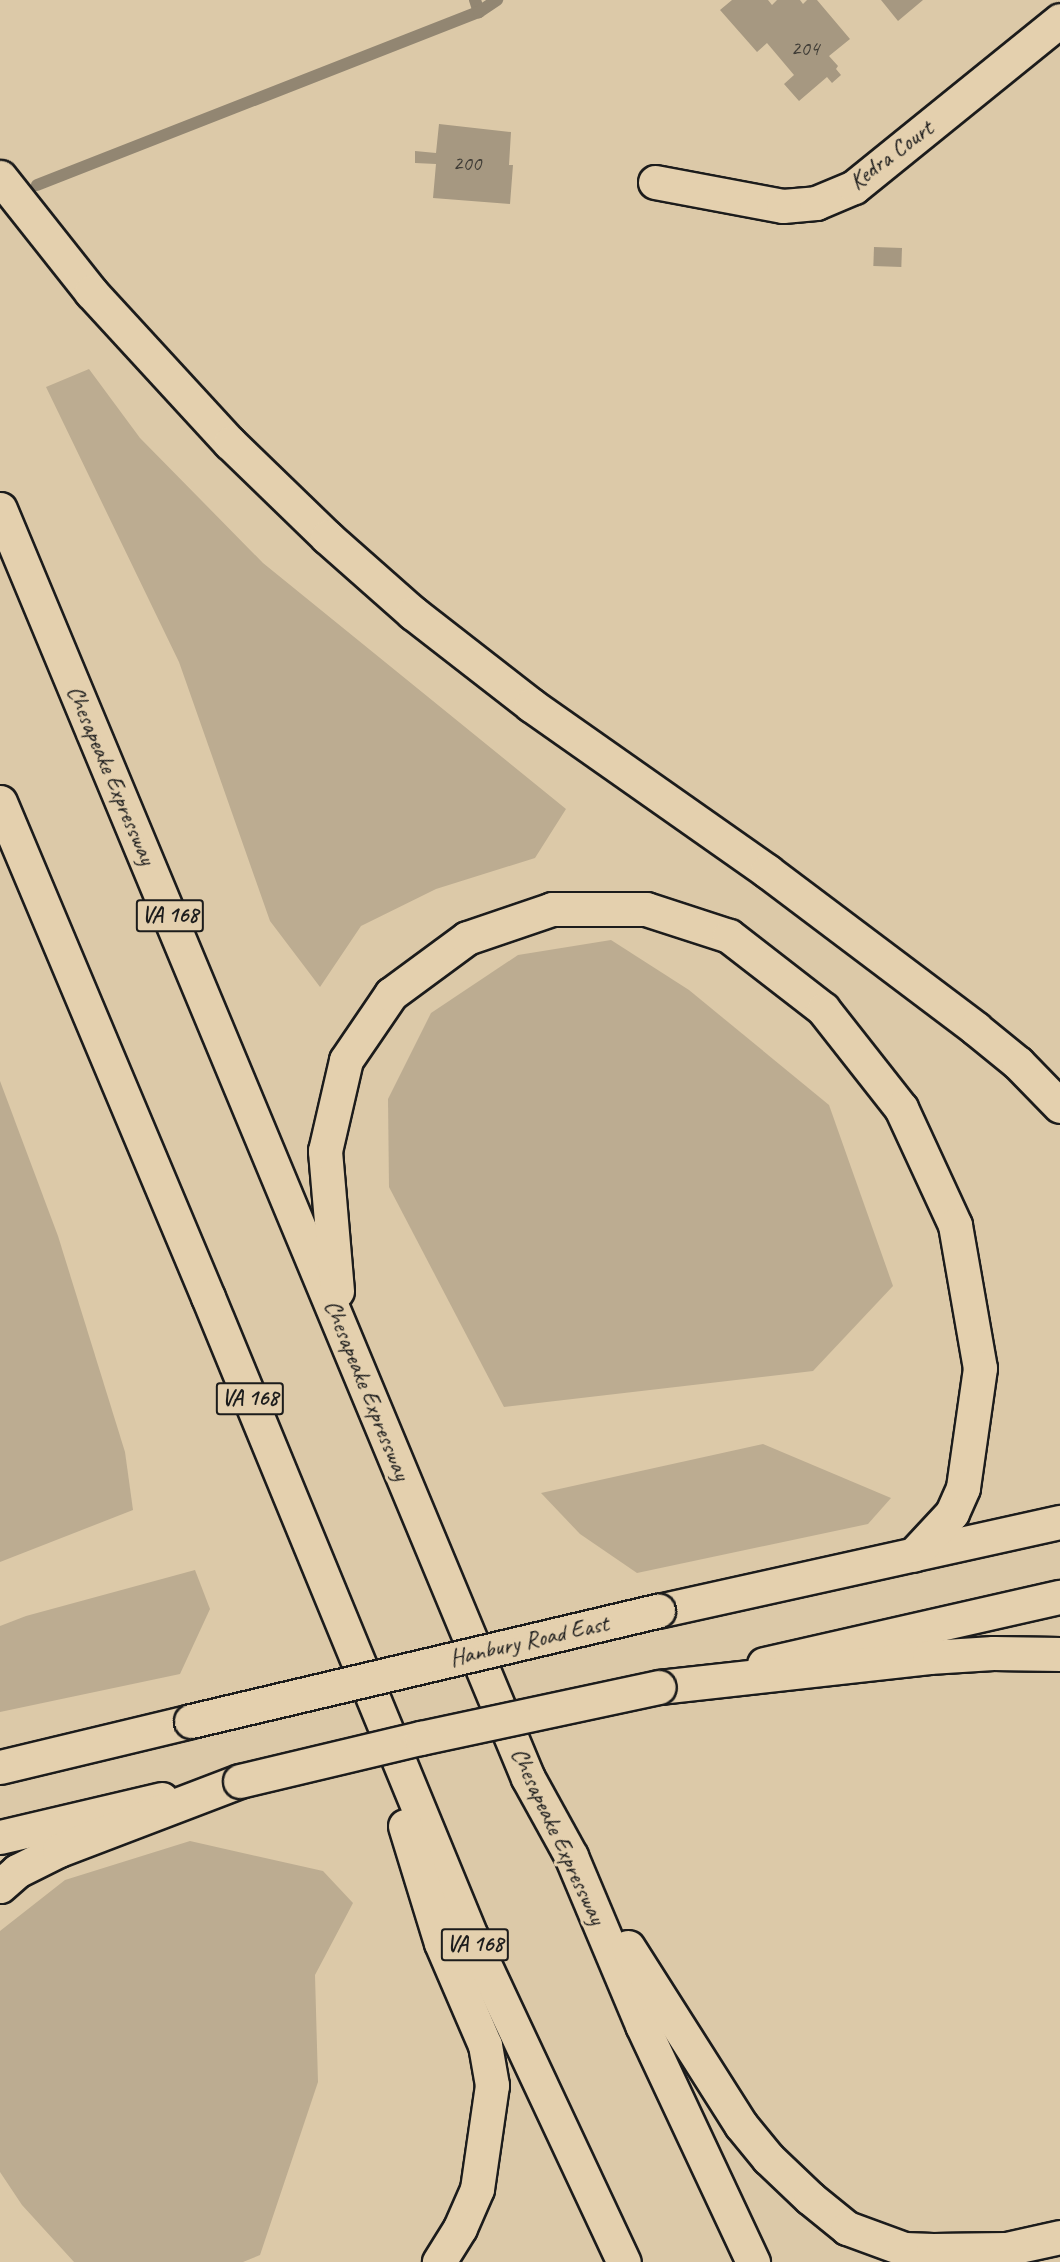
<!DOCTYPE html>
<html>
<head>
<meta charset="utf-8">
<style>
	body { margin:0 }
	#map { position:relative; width:1060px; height:2262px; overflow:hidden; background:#dcc9a8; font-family:Caveat,sans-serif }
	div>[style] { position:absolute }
	.green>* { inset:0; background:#bcac91 }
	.stream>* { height:12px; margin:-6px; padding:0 6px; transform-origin:6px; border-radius:6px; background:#928672 }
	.building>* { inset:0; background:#a69881; transform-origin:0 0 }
	.roads { filter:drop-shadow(2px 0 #1c1c1c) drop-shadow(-2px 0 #1c1c1c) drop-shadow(0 2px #1c1c1c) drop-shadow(0 -2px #1c1c1c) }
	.street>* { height:33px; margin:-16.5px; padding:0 16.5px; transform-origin:16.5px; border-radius:16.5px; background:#e4d0ae }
	.secondary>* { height:33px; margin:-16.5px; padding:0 16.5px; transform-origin:16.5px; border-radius:16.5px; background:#e4d0ae }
	.highway>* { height:33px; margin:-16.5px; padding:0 16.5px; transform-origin:16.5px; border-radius:16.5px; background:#e4d0ae }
	.bridges { filter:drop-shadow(2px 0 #1c1c1c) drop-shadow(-2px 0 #1c1c1c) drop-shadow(0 2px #1c1c1c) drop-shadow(0 -2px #1c1c1c) }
	.secondary-bridge>* { height:33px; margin:-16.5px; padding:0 16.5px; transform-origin:16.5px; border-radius:16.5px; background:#e4d0ae }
	span { translate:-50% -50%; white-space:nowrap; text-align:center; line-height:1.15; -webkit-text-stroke:6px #e4d0ae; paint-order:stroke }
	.number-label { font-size:21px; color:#3e3b35 }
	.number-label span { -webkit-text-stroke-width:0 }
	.shield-label span { padding:2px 4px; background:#e4d0ae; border:2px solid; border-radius:4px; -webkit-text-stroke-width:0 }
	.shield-label { font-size:22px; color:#1c1c1c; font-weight:700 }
	.street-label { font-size:24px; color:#1c1c1c }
</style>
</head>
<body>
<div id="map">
	<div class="green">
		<div style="clip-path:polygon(89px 369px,140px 438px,263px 563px,566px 809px,535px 858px,436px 889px,361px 926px,320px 987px,270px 921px,179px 662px,46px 387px)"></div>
		<div style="clip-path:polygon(611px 940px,689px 990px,829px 1105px,893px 1286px,813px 1371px,504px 1407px,389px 1187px,388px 1099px,431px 1013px,518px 955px)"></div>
		<div style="clip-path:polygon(0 1081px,58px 1236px,125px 1452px,133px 1510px,0 1562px)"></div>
		<div style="clip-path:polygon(763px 1444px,891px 1498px,868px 1524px,637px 1573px,580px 1534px,541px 1493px)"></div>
		<div style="clip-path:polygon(195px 1570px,210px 1609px,180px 1674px,0 1712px,0 1626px,26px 1616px)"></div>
		<div style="clip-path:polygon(190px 1841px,323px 1871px,353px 1903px,315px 1975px,318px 2082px,260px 2255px,243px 2262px,74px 2262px,22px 2205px,0 2172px,0 1931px,65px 1880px)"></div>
	</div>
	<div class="stream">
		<div style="left:475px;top:0;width:13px;rotate:72deg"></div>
		<div style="left:37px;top:185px;width:475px;rotate:-21.4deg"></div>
		<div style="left:479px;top:12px;width:22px;rotate:-34deg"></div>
	</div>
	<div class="building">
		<div style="clip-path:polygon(732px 0,768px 0,772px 5px,777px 0,800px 0,803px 4px,807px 0,817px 0,850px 39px,829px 56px,838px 66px,836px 69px,841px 75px,832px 83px,827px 77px,799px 101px,784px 84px,794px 75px,767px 43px,757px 52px,720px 10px)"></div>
		<div style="clip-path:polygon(881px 0,923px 0,898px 21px)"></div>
		<div style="clip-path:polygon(439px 124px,511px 132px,509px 165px,513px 165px,510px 204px,433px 198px,436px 164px,415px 163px,415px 151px,436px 153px)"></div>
		<div style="left:874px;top:247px;width:28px;height:19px;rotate:2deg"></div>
	</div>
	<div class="roads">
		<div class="street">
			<div style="left:655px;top:182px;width:130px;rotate:10.6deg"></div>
			<div style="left:783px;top:206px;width:33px;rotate:-5deg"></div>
			<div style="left:816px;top:203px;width:41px;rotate:-22.8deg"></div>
			<div style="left:854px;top:187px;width:265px;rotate:-39deg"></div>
		</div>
		<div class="secondary">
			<div style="left:658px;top:1611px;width:412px;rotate:-12.5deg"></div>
			<div style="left:764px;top:1664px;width:303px;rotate:-12.8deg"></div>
			<div style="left:0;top:1767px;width:196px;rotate:-13.5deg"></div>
			<div style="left:0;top:1837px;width:166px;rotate:-13.2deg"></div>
		</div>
		<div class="highway">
			<div style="left:0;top:177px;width:147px;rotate:51.6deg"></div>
			<div style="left:91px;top:292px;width:205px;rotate:47.4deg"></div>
			<div style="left:230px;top:443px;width:135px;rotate:44.1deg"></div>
			<div style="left:327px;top:537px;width:115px;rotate:41.5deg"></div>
			<div style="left:413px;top:613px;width:150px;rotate:37.9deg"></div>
			<div style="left:531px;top:705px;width:289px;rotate:35.1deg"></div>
			<div style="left:767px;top:871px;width:261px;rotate:37deg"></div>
			<div style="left:975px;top:1028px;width:55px;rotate:39.1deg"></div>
			<div style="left:1018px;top:1063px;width:60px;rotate:45.7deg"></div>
			<div style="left:0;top:509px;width:1374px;rotate:67.41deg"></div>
			<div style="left:528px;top:1778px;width:89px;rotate:61.1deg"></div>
			<div style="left:571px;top:1856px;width:183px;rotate:67.2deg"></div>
			<div style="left:642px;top:2025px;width:262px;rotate:64.9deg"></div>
			<div style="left:0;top:802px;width:537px;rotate:67.21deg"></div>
			<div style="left:208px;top:1297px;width:691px;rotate:67.63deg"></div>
			<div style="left:471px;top:1936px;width:360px;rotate:64.9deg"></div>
			<div style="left:337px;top:1291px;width:141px;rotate:-94.9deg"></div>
			<div style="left:325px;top:1151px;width:93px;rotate:-77deg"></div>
			<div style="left:346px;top:1060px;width:80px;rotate:-55.7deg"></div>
			<div style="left:391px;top:994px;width:94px;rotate:-36.4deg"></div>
			<div style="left:467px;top:938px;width:90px;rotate:-18.8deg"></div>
			<div style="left:552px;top:909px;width:94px"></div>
			<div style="left:646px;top:909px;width:87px;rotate:18deg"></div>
			<div style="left:729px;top:936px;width:119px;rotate:37.8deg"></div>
			<div style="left:823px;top:1009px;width:126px;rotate:51.8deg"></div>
			<div style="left:901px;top:1108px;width:129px;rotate:65.2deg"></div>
			<div style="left:955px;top:1225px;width:145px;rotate:80.1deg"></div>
			<div style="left:980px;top:1368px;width:121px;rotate:98.1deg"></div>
			<div style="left:963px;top:1488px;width:27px;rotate:114deg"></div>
			<div style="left:952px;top:1513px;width:57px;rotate:132.9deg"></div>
			<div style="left:659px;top:1687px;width:272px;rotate:-6.3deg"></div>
			<div style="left:929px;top:1657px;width:64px;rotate:-3.6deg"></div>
			<div style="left:993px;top:1653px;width:67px;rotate:0.9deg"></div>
			<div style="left:405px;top:1826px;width:122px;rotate:72.9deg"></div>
			<div style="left:441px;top:1943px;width:111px;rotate:66.7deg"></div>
			<div style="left:485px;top:2045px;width:41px;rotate:80.1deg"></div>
			<div style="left:492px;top:2085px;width:105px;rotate:98.2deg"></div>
			<div style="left:477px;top:2189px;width:43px;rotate:113.6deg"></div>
			<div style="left:460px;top:2228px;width:40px;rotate:122deg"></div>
			<div style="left:0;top:1886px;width:23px;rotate:-41deg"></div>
			<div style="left:17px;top:1871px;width:47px;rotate:-26.6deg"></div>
			<div style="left:59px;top:1850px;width:194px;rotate:-20.9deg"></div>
			<div style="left:628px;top:1947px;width:211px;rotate:57.6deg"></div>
			<div style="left:741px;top:2125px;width:43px;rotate:50.7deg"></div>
			<div style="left:768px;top:2158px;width:58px;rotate:43.6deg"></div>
			<div style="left:810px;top:2198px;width:48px;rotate:39deg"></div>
			<div style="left:847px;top:2228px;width:61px;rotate:20.2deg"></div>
			<div style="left:904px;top:2249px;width:29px;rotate:2deg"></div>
			<div style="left:933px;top:2250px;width:73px;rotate:-0.8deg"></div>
			<div style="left:1006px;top:2249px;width:55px;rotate:-12.5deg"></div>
		</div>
	</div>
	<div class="bridges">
		<div class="secondary-bridge">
			<div style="left:191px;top:1721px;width:480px;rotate:-13.3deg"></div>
			<div style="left:240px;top:1781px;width:186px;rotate:-13.4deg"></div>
			<div style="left:421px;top:1738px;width:243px;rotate:-12.1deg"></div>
		</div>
	</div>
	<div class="number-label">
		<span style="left:805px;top:48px">204</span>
		<span style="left:467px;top:163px">200</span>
	</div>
	<div class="shield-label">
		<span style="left:170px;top:916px">VA 168</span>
		<span style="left:250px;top:1399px">VA 168</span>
		<span style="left:475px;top:1945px">VA 168</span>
	</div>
	<div class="street-label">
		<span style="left:891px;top:155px;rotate:-37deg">Kedra Court</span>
		<span style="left:111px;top:775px;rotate:67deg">Chesapeake Expressway</span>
		<span style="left:367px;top:1390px;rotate:68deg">Chesapeake Expressway</span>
		<span style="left:529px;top:1641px;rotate:-13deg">Hanbury Road East</span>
		<span style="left:558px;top:1836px;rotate:65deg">Chesapeake Expressway</span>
	</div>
</div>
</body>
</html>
